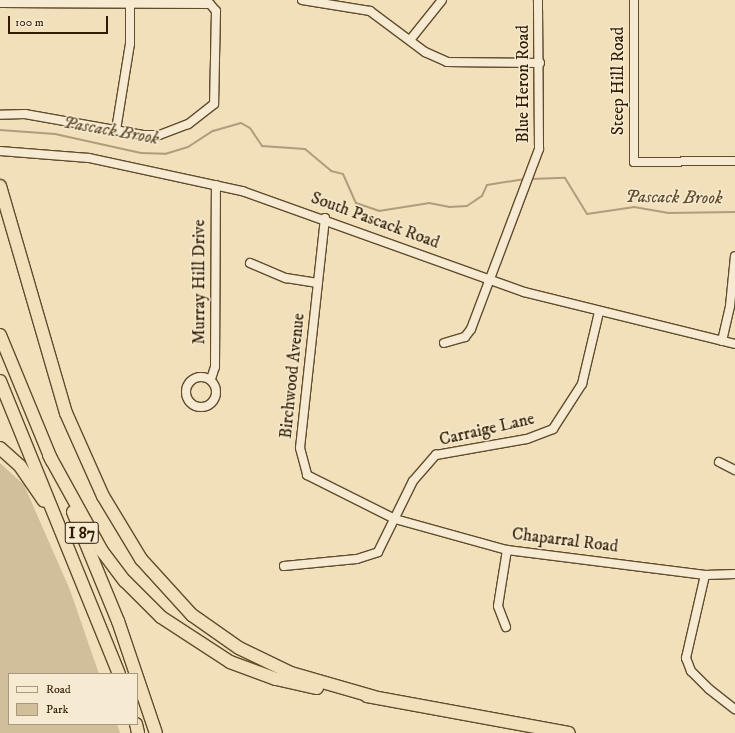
<!DOCTYPE html>
<html>
<head>
<meta charset="utf-8">
<style>
	body { margin:0 }
	#map { position:relative; width:735px; height:733px; overflow:hidden; background:#f1e0b9; font-family:"IM FELL DW Pica",serif }
	div>[style] { position:absolute }
	.green>* { inset:0; background:#d0bf9a }
	.stream>* { height:2px; margin:-1px; padding:0 1px; transform-origin:1px; border-radius:1px; background:#b09d7a }
	.roads { filter:drop-shadow(1px 0 #614c2e) drop-shadow(-1px 0 #614c2e) drop-shadow(0 1px #614c2e) drop-shadow(0 -1px #614c2e) }
	.minor>* { height:8px; margin:-4px; padding:0 4px; transform-origin:4px; border-radius:4px; background:#f6ebd2 }
	.minor>.ring { margin:-4px; padding:0; box-sizing:content-box; background:none; border:8px solid #f6ebd2; border-radius:50% }
	.highway>* { height:12px; margin:-6px; padding:0 6px; transform-origin:6px; border-radius:6px; background:#f1e0b9 }
	span { translate:-50% -50%; white-space:nowrap; text-align:center; line-height:1.15; -webkit-text-stroke:3px #f6ebd2; paint-order:stroke }
	.shield-label span { padding:1px 3px; background:#f6ebd2; border:1px solid; border-radius:3px; -webkit-text-stroke-width:0 }
	.shield-label { font-size:16px; color:#311b00; font-weight:700 }
	.street-label { font-size:17px; color:#311b00 }
	.water-label { font-size:18px; color:#644f31; font-style:italic }
	.legend { position:absolute; left:8px; top:673px; width:130px; height:52px; box-sizing:border-box; background:#f6ebd2; border:1px solid #a7987e; margin:0; padding:5px 7px; list-style:none; font-size:12px; color:#311b00 }
	.legend li { display:flex; align-items:center; gap:8px; height:20px }
	.legend b { width:20px; border:1px solid #a7987e }
	.scale { position:absolute; left:8px; top:16px; width:100px; height:18px; box-sizing:border-box; border:2px solid #311b00; border-top:0; padding-left:5px; font-size:12px; line-height:14px; white-space:nowrap; color:#311b00; -webkit-text-stroke:3px #f6ebd2; paint-order:stroke }
</style>
</head>
<body>
<div id="map">
	<div class="green">
		<div style="clip-path:polygon(0 463px,24px 485px,70px 590px,99px 674px,9px 674px,9px 724px,117px 724px,120px 733px,0 733px)"></div>
	</div>
	<div class="stream">
		<div style="left:0;top:130px;width:55px;rotate:4.2deg"></div>
		<div style="left:55px;top:134px;width:88px;rotate:12.5deg"></div>
		<div style="left:141px;top:153px;width:24px;rotate:2deg"></div>
		<div style="left:165px;top:154px;width:24px;rotate:-17deg"></div>
		<div style="left:188px;top:147px;width:30px;rotate:-33deg"></div>
		<div style="left:213px;top:131px;width:29px;rotate:-16deg"></div>
		<div style="left:241px;top:123px;width:10px;rotate:29deg"></div>
		<div style="left:250px;top:128px;width:22px;rotate:56deg"></div>
		<div style="left:262px;top:146px;width:43px;rotate:4deg"></div>
		<div style="left:305px;top:149px;width:34px;rotate:40deg"></div>
		<div style="left:331px;top:171px;width:12px;rotate:14deg"></div>
		<div style="left:343px;top:174px;width:32px;rotate:66deg"></div>
		<div style="left:356px;top:203px;width:24px;rotate:19deg"></div>
		<div style="left:379px;top:211px;width:51px;rotate:-9.1deg"></div>
		<div style="left:429px;top:203px;width:20px;rotate:11deg"></div>
		<div style="left:449px;top:207px;width:18px;rotate:-3deg"></div>
		<div style="left:467px;top:206px;width:18px;rotate:-34deg"></div>
		<div style="left:482px;top:196px;width:12px;rotate:-66deg"></div>
		<div style="left:487px;top:185px;width:37px;rotate:-9deg"></div>
		<div style="left:531px;top:179px;width:34px;rotate:-2deg"></div>
		<div style="left:565px;top:178px;width:42px;rotate:58.6deg"></div>
		<div style="left:587px;top:214px;width:48px;rotate:-8.5deg"></div>
		<div style="left:634px;top:207px;width:35px;rotate:10deg"></div>
		<div style="left:668px;top:213px;width:67px;rotate:-0.9deg"></div>
	</div>
	<div class="roads">
		<div class="minor">
			<div style="left:302px;top:0;width:69px;rotate:9.2deg"></div>
			<div style="left:370px;top:11px;width:69px;rotate:36.7deg"></div>
			<div style="left:425px;top:52px;width:24px;rotate:24deg"></div>
			<div style="left:447px;top:62px;width:93px;rotate:0.6deg"></div>
			<div style="left:634px;top:0;width:162px;rotate:90deg"></div>
			<div style="left:634px;top:162px;width:101px;rotate:-0.6deg"></div>
			<div style="left:0;top:3px;width:210px;rotate:0.3deg"></div>
			<div style="left:210px;top:4px;width:9px;rotate:49deg"></div>
			<div style="left:216px;top:11px;width:93px;rotate:91.2deg"></div>
			<div style="left:214px;top:104px;width:33px;rotate:142deg"></div>
			<div style="left:188px;top:124px;width:31px;rotate:159deg"></div>
			<div style="left:159px;top:135px;width:16px;rotate:180deg"></div>
			<div style="left:143px;top:135px;width:120px;rotate:-169.9deg"></div>
			<div style="left:25px;top:114px;width:25px;rotate:178deg"></div>
			<div style="left:410px;top:40px;width:51px;rotate:-51.3deg"></div>
			<div style="left:116px;top:130px;width:87px;rotate:-80.8deg"></div>
			<div style="left:130px;top:44px;width:40px;rotate:-90deg"></div>
			<div style="left:0;top:151px;width:89px;rotate:4.5deg"></div>
			<div style="left:89px;top:158px;width:157px;rotate:12.2deg"></div>
			<div style="left:242px;top:191px;width:300px;rotate:19.7deg"></div>
			<div style="left:524px;top:292px;width:217px;rotate:13.8deg"></div>
			<div style="left:325px;top:218px;width:231px;rotate:96.2deg"></div>
			<div style="left:300px;top:448px;width:28px;rotate:75deg"></div>
			<div style="left:307px;top:475px;width:98px;rotate:26.6deg"></div>
			<div style="left:395px;top:519px;width:116px;rotate:15.5deg"></div>
			<div style="left:507px;top:550px;width:200px;rotate:7.2deg"></div>
			<div style="left:705px;top:575px;width:30px;rotate:-2deg"></div>
			<div style="left:250px;top:263px;width:39px;rotate:23deg"></div>
			<div style="left:286px;top:278px;width:32px;rotate:9deg"></div>
			<div style="left:722px;top:341px;width:36px;rotate:-77deg"></div>
			<div style="left:730px;top:306px;width:50px;rotate:-84.3deg"></div>
			<div style="left:444px;top:343px;width:22px;rotate:-16deg"></div>
			<div style="left:465px;top:337px;width:10px;rotate:-53deg"></div>
			<div style="left:471px;top:329px;width:192px;rotate:-69.3deg"></div>
			<div style="left:539px;top:149px;width:149px;rotate:-90.4deg"></div>
			<div class="ring" style="left:186px;top:377px;width:22px;height:22px"></div>
			<div style="left:211px;top:379px;width:13px;rotate:-72deg"></div>
			<div style="left:215px;top:367px;width:182px;rotate:-89.7deg"></div>
			<div style="left:719px;top:462px;width:18px;rotate:27deg"></div>
			<div style="left:284px;top:566px;width:73px;rotate:-5.5deg"></div>
			<div style="left:357px;top:559px;width:22px;rotate:-18deg"></div>
			<div style="left:378px;top:552px;width:79px;rotate:-63.8deg"></div>
			<div style="left:413px;top:481px;width:35px;rotate:-49deg"></div>
			<div style="left:436px;top:455px;width:92px;rotate:-10deg"></div>
			<div style="left:527px;top:439px;width:28px;rotate:-21deg"></div>
			<div style="left:553px;top:429px;width:54px;rotate:-57.2deg"></div>
			<div style="left:582px;top:384px;width:74px;rotate:-76.7deg"></div>
			<div style="left:705px;top:575px;width:85px;rotate:102.9deg"></div>
			<div style="left:686px;top:658px;width:14px;rotate:69deg"></div>
			<div style="left:691px;top:671px;width:25px;rotate:45deg"></div>
			<div style="left:709px;top:689px;width:33px;rotate:38deg"></div>
			<div style="left:506px;top:627px;width:22px;rotate:-111deg"></div>
			<div style="left:498px;top:606px;width:57px;rotate:-80.9deg"></div>
		</div>
		<div class="highway">
			<div style="left:0;top:186px;width:236px;rotate:73.8deg"></div>
			<div style="left:66px;top:413px;width:91px;rotate:66deg"></div>
			<div style="left:103px;top:496px;width:74px;rotate:58.9deg"></div>
			<div style="left:141px;top:559px;width:76px;rotate:47.7deg"></div>
			<div style="left:192px;top:615px;width:57px;rotate:35.1deg"></div>
			<div style="left:239px;top:648px;width:58px;rotate:25.7deg"></div>
			<div style="left:291px;top:673px;width:86px;rotate:16.1deg"></div>
			<div style="left:0;top:335px;width:136px;rotate:67.6deg"></div>
			<div style="left:0;top:381px;width:316px;rotate:67.9deg"></div>
			<div style="left:0;top:448px;width:27px;rotate:42deg"></div>
			<div style="left:20px;top:466px;width:42px;rotate:55.6deg"></div>
			<div style="left:49px;top:455px;width:110px;rotate:61.1deg"></div>
			<div style="left:102px;top:551px;width:38px;rotate:53deg"></div>
			<div style="left:125px;top:581px;width:51px;rotate:45deg"></div>
			<div style="left:161px;top:617px;width:82px;rotate:33.1deg"></div>
			<div style="left:230px;top:662px;width:49px;rotate:20.3deg"></div>
			<div style="left:276px;top:679px;width:42px;rotate:12.4deg"></div>
			<div style="left:73px;top:512px;width:118px;rotate:67.6deg"></div>
			<div style="left:118px;top:621px;width:118px;rotate:71.3deg"></div>
			<div style="left:367px;top:696px;width:205px;rotate:10.4deg"></div>
			<div style="left:136px;top:724px;width:9px;rotate:77deg"></div>
		</div>
	</div>
	<div class="shield-label">
		<span style="left:82px;top:533px">I 87</span>
	</div>
	<div class="street-label">
		<span style="left:619px;top:81px;rotate:-90deg">Steep Hill Road</span>
		<span style="left:524px;top:84px;rotate:-90deg">Blue Heron Road</span>
		<span style="left:375px;top:221px;rotate:20deg">South Pascack Road</span>
		<span style="left:200px;top:282px;rotate:-90deg">Murray Hill Drive</span>
		<span style="left:293px;top:376px;rotate:-84deg">Birchwood Avenue</span>
		<span style="left:487px;top:430px;rotate:-13deg">Carraige Lane</span>
		<span style="left:565px;top:541px;rotate:7deg">Chaparral Road</span>
	</div>
	<div class="water-label">
		<span style="left:111px;top:131px;rotate:10deg">Pascack Brook</span>
		<span style="left:674px;top:198px;rotate:1deg">Pascack Brook</span>
	</div>
	<ul class="legend">
	<li><b style="height:5px;background:#f6ebd2"></b>Road</li>
	<li><b style="height:11px;background:#d0bf9a"></b>Park</li>
	</ul>
	<div class="scale">100 m</div>
</div>
</body>
</html>
